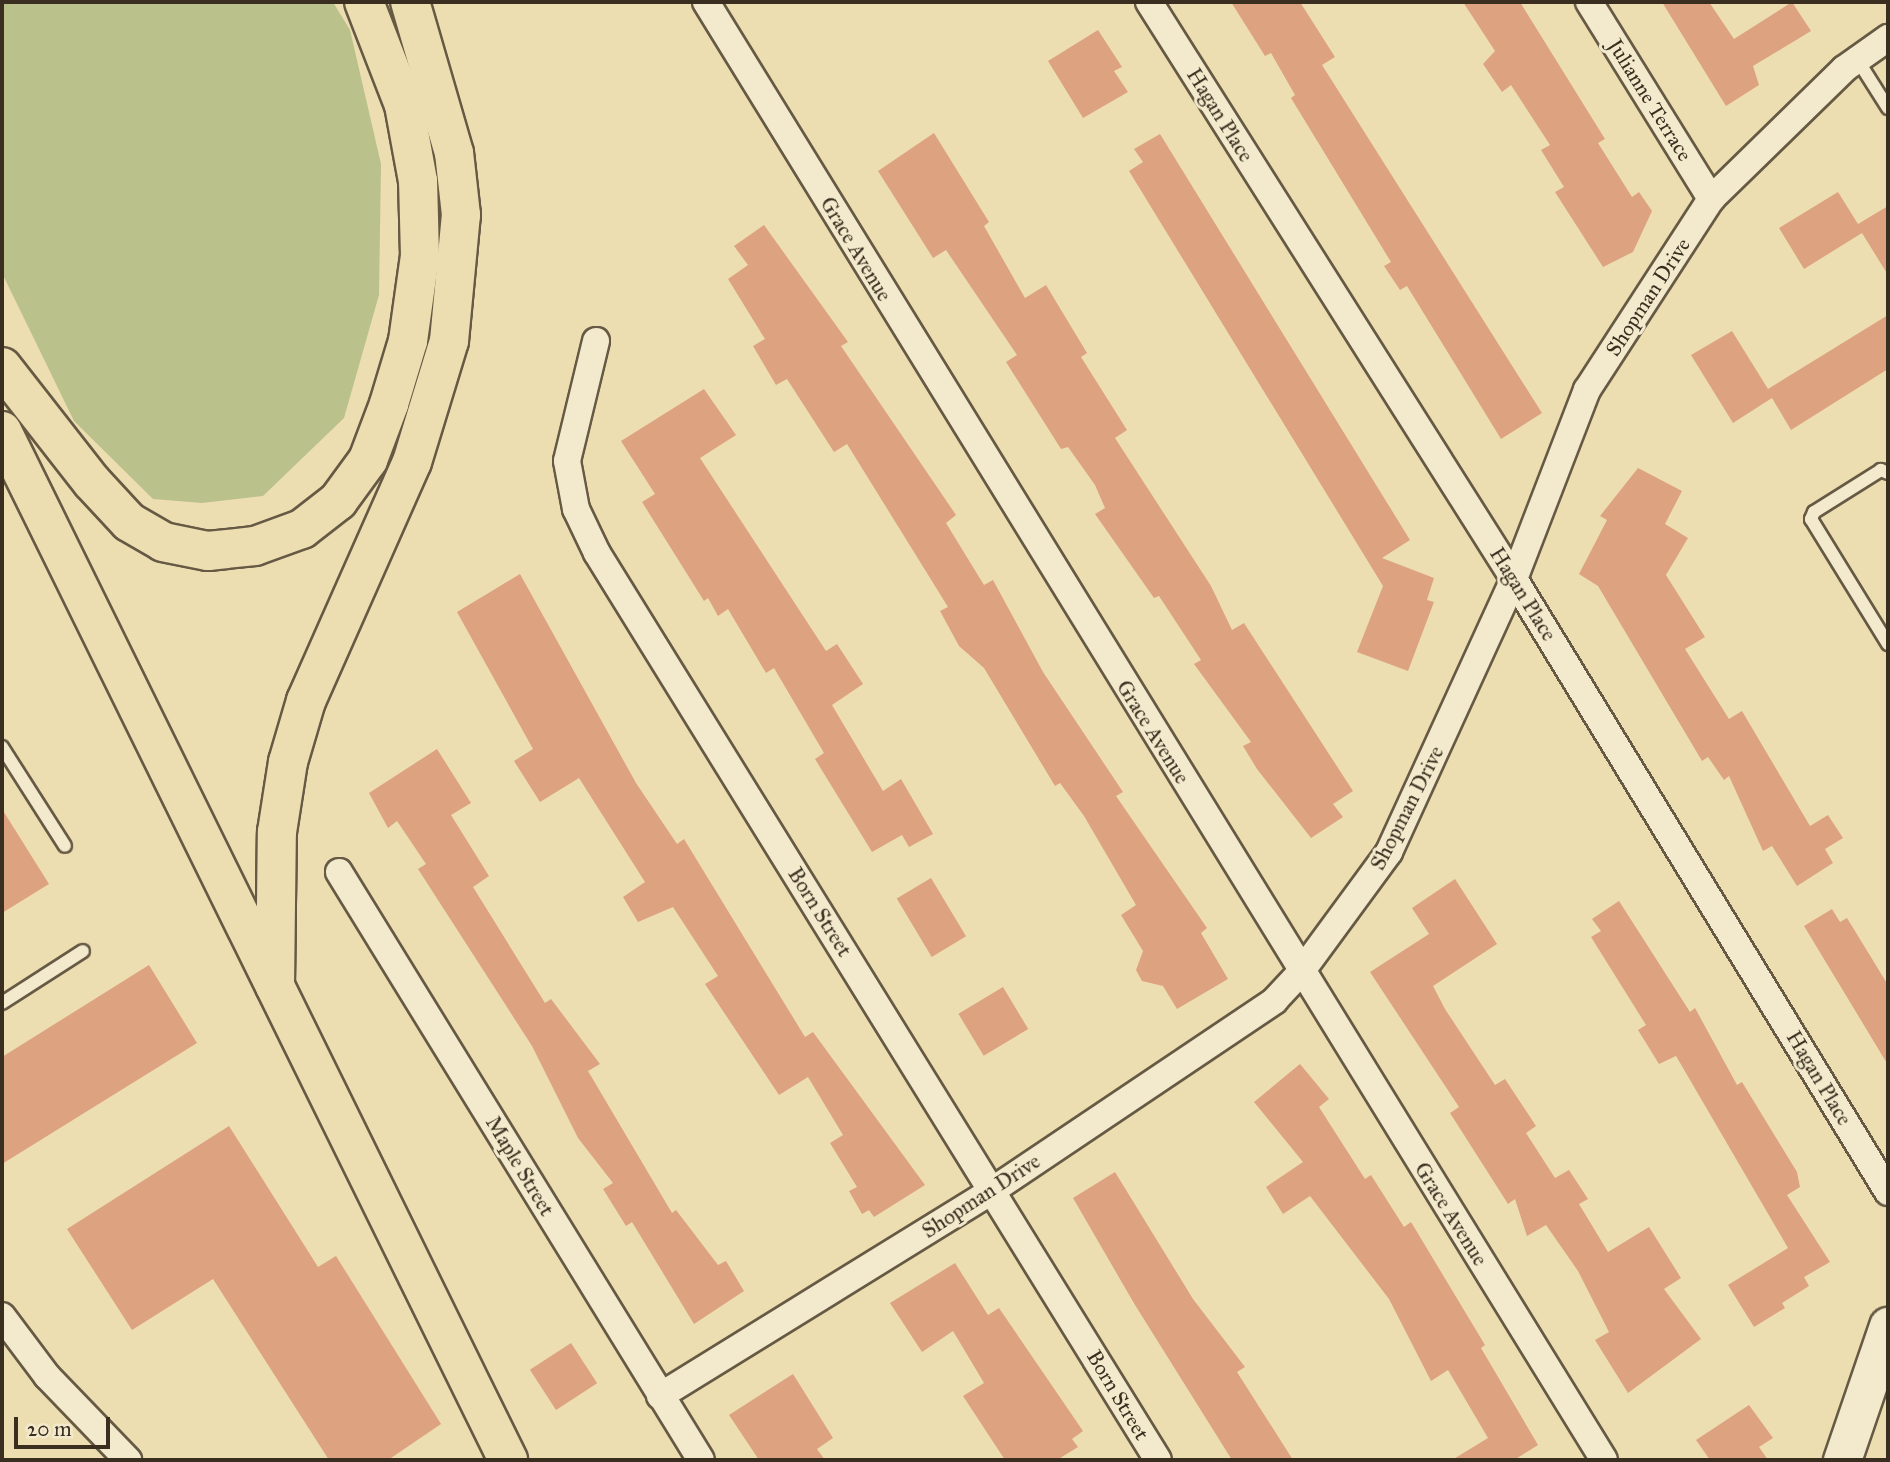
<!DOCTYPE html>
<html>
<head>
<meta charset="utf-8">
<style>
	body { margin:0 }
	#map { position:relative; width:1890px; height:1462px; overflow:hidden; background:#eddeb2; font-family:"IM FELL Great Primer",serif }
	div>[style] { position:absolute }
	.green>* { inset:0; background:#bac18b }
	.building>* { inset:0; background:#dda27f; transform-origin:0 0 }
	.roads { filter:drop-shadow(2px 0 #665a44) drop-shadow(-2px 0 #665a44) drop-shadow(0 2px #665a44) drop-shadow(0 -2px #665a44) }
	.lane>* { height:12px; margin:-6px; padding:0 6px; transform-origin:6px; border-radius:6px; background:#f3eacd }
	.street>* { height:26px; margin:-13px; padding:0 13px; transform-origin:13px; border-radius:13px; background:#f3eacd }
	.secondary>* { height:37px; margin:-18.5px; padding:0 18.5px; transform-origin:18.5px; border-radius:18.5px; background:#f3eacd }
	.highway>* { height:38px; margin:-19px; padding:0 19px; transform-origin:19px; border-radius:19px; background:#eddeb2 }
	span { translate:-50% -50%; white-space:nowrap; text-align:center; line-height:1.15; -webkit-text-stroke:6px #f3eacd; paint-order:stroke }
	.street-label { font-size:21px; color:#392e1f }
	.frame { position:absolute; inset:0; border:4px solid #392e1f; pointer-events:none }
	.scale { position:absolute; left:14px; top:1417px; width:96px; height:32px; box-sizing:border-box; border:4px solid #392e1f; border-top:0; padding-left:9px; font-size:21px; line-height:24px; white-space:nowrap; color:#392e1f; -webkit-text-stroke:5px #f3eacd; paint-order:stroke }
</style>
</head>
<body>
<div id="map">
	<div class="green">
		<div style="clip-path:polygon(2px 2px,333px 2px,350px 30px,381px 164px,379px 295px,344px 418px,263px 496px,202px 503px,153px 499px,74px 421px,2px 273px)"></div>
	</div>
	<div class="building">
		<div style="clip-path:polygon(1231px 2px,1300px 2px,1335px 57px,1322px 65px,1542px 413px,1501px 439px,1407px 286px,1400px 290px,1384px 266px,1391px 262px,1291px 98px,1295px 95px,1271px 53px,1265px 56px)"></div>
		<div style="clip-path:polygon(1463px 2px,1520px 2px,1605px 139px,1598px 143px,1632px 197px,1639px 192px,1652px 211px,1633px 252px,1603px 267px,1555px 192px,1564px 187px,1541px 150px,1550px 145px,1511px 85px,1502px 92px,1483px 64px,1495px 51px)"></div>
		<div style="clip-path:polygon(1662px 2px,1709px 2px,1734px 39px,1792px 2px,1811px 31px,1753px 66px,1759px 85px,1726px 106px)"></div>
		<div style="clip-path:polygon(1098px 30px,1122px 67px,1114px 71px,1128px 92px,1083px 118px,1048px 61px)"></div>
		<div style="clip-path:polygon(934px 133px,989px 222px,984px 226px,1025px 298px,1046px 285px,1087px 353px,1081px 357px,1127px 430px,1115px 438px,1211px 586px,1232px 630px,1244px 623px,1353px 791px,1333px 804px,1343px 817px,1311px 838px,1257px 769px,1243px 746px,1251px 742px,1194px 664px,1201px 660px,1159px 596px,1154px 598px,1095px 514px,1105px 508px,1095px 485px,1068px 447px,1061px 449px,1006px 362px,1017px 355px,946px 250px,933px 258px,878px 171px)"></div>
		<div style="clip-path:polygon(1160px 134px,1410px 540px,1382px 558px,1434px 578px,1427px 600px,1434px 602px,1408px 671px,1357px 652px,1383px 586px,1129px 171px,1143px 162px,1134px 149px)"></div>
		<div style="clip-path:polygon(1838px 192px,1858px 224px,1888px 206px,1888px 275px,1862px 233px,1804px 269px,1779px 228px)"></div>
		<div style="clip-path:polygon(764px 225px,848px 342px,841px 346px,956px 515px,946px 523px,984px 585px,993px 580px,1043px 672px,1123px 792px,1116px 796px,1207px 928px,1201px 933px,1228px 979px,1177px 1009px,1163px 986px,1142px 981px,1136px 970px,1143px 951px,1121px 915px,1136px 905px,1084px 816px,1060px 783px,1055px 786px,984px 668px,959px 646px,940px 611px,948px 607px,847px 444px,834px 452px,787px 379px,776px 385px,753px 346px,765px 339px,728px 279px,748px 265px,734px 246px)"></div>
		<div style="clip-path:polygon(1888px 315px,1888px 369px,1791px 430px,1772px 398px,1733px 423px,1691px 355px,1732px 331px,1768px 389px)"></div>
		<div style="clip-path:polygon(704px 389px,736px 435px,700px 458px,826px 651px,837px 644px,863px 684px,832px 705px,883px 791px,901px 779px,933px 834px,909px 847px,902px 835px,872px 852px,815px 759px,824px 753px,774px 668px,766px 673px,728px 609px,718px 616px,708px 598px,704px 601px,642px 502px,655px 494px,621px 441px)"></div>
		<div style="clip-path:polygon(1638px 468px,1682px 491px,1665px 524px,1688px 538px,1666px 575px,1705px 637px,1685px 649px,1729px 719px,1742px 711px,1810px 826px,1828px 815px,1843px 838px,1825px 849px,1833px 863px,1797px 886px,1772px 846px,1763px 851px,1729px 776px,1724px 780px,1708px 757px,1702px 761px,1598px 586px,1579px 574px,1607px 520px,1600px 516px)"></div>
		<div style="clip-path:polygon(520px 574px,636px 783px,677px 844px,684px 839px,805px 1037px,813px 1032px,925px 1185px,874px 1217px,869px 1210px,862px 1214px,849px 1191px,857px 1187px,830px 1143px,843px 1135px,808px 1077px,779px 1095px,705px 984px,718px 976px,673px 907px,638px 922px,623px 897px,645px 882px,579px 778px,540px 802px,514px 761px,533px 749px,457px 612px)"></div>
		<div style="clip-path:polygon(437px 749px,471px 803px,451px 815px,489px 876px,473px 887px,545px 1003px,551px 999px,600px 1064px,588px 1071px,672px 1213px,676px 1210px,718px 1265px,726px 1261px,744px 1291px,694px 1324px,632px 1222px,626px 1226px,603px 1189px,613px 1183px,578px 1138px,532px 1046px,418px 869px,426px 864px,397px 821px,388px 828px,369px 793px)"></div>
		<div style="clip-path:polygon(2px 809px,49px 884px,2px 913px)"></div>
		<div style="left:931px;top:878px;width:68px;height:40px;rotate:59deg"></div>
		<div style="clip-path:polygon(1455px 879px,1497px 944px,1433px 986px,1445px 1009px,1495px 1085px,1505px 1079px,1536px 1126px,1526px 1133px,1555px 1178px,1569px 1170px,1588px 1199px,1579px 1204px,1608px 1252px,1649px 1227px,1681px 1278px,1664px 1289px,1701px 1339px,1628px 1393px,1595px 1340px,1609px 1332px,1578px 1271px,1546px 1225px,1527px 1236px,1515px 1199px,1508px 1204px,1450px 1113px,1459px 1107px,1370px 972px,1429px 934px,1412px 908px)"></div>
		<div style="clip-path:polygon(1619px 901px,1690px 1012px,1695px 1008px,1737px 1085px,1742px 1082px,1797px 1172px,1800px 1187px,1787px 1195px,1830px 1262px,1804px 1277px,1809px 1286px,1782px 1303px,1785px 1308px,1754px 1327px,1728px 1285px,1788px 1248px,1676px 1056px,1659px 1064px,1638px 1030px,1646px 1025px,1591px 937px,1601px 931px,1592px 919px)"></div>
		<div style="clip-path:polygon(1832px 909px,1840px 922px,1847px 918px,1888px 985px,1888px 1065px,1804px 926px)"></div>
		<div style="clip-path:polygon(149px 965px,197px 1043px,2px 1164px,2px 1057px)"></div>
		<div style="left:1003px;top:987px;width:49px;height:52px;rotate:59deg"></div>
		<div style="clip-path:polygon(1300px 1064px,1329px 1099px,1319px 1107px,1365px 1179px,1371px 1175px,1404px 1227px,1411px 1222px,1485px 1345px,1481px 1348px,1538px 1445px,1514px 1460px,1452px 1460px,1488px 1438px,1448px 1370px,1431px 1381px,1389px 1299px,1310px 1196px,1283px 1214px,1266px 1187px,1303px 1162px,1254px 1102px)"></div>
		<div style="clip-path:polygon(229px 1126px,318px 1267px,336px 1256px,441px 1424px,388px 1460px,329px 1460px,213px 1279px,132px 1330px,67px 1229px)"></div>
		<div style="clip-path:polygon(1115px 1172px,1193px 1299px,1245px 1367px,1237px 1372px,1293px 1460px,1232px 1460px,1135px 1305px,1073px 1198px)"></div>
		<div style="clip-path:polygon(955px 1263px,988px 1315px,999px 1308px,1083px 1431px,1072px 1439px,1078px 1447px,1057px 1460px,1005px 1460px,963px 1396px,984px 1383px,953px 1331px,922px 1352px,890px 1303px)"></div>
		<div style="left:571px;top:1343px;width:48px;height:49px;rotate:57deg"></div>
		<div style="clip-path:polygon(793px 1374px,833px 1438px,817px 1449px,825px 1460px,759px 1460px,729px 1415px)"></div>
		<div style="clip-path:polygon(1749px 1405px,1773px 1438px,1759px 1447px,1768px 1460px,1710px 1460px,1696px 1440px)"></div>
	</div>
	<div class="roads">
		<div class="lane">
			<div style="left:1857px;top:59px;width:58px;rotate:57.7deg"></div>
			<div style="left:1888px;top:473px;width:8px;rotate:-157deg"></div>
			<div style="left:1881px;top:470px;width:79px;rotate:147.9deg"></div>
			<div style="left:1814px;top:512px;width:8px;rotate:113deg"></div>
			<div style="left:1811px;top:519px;width:147px;rotate:58.4deg"></div>
			<div style="left:2px;top:747px;width:117px;rotate:57.5deg"></div>
			<div style="left:2px;top:1003px;width:96px;rotate:-32.7deg"></div>
		</div>
		<div class="street">
			<div style="left:706px;top:2px;width:1712px;rotate:58.37deg"></div>
			<div style="left:1149px;top:2px;width:683px;rotate:57.68deg"></div>
			<div style="left:1514px;top:579px;width:718px;rotate:58.61deg"></div>
			<div style="left:1589px;top:2px;width:232px;rotate:58.2deg"></div>
			<div style="left:596px;top:341px;width:123px;rotate:103.6deg"></div>
			<div style="left:567px;top:461px;width:49px;rotate:79.4deg"></div>
			<div style="left:576px;top:509px;width:49px;rotate:64.5deg"></div>
			<div style="left:597px;top:553px;width:1066px;rotate:58.26deg"></div>
			<div style="left:339px;top:872px;width:690px;rotate:58.38deg"></div>
			<div style="left:2px;top:1316px;width:75px;rotate:53.1deg"></div>
			<div style="left:47px;top:1376px;width:117px;rotate:46deg"></div>
			<div style="left:660px;top:1396px;width:392px;rotate:-31.7deg"></div>
			<div style="left:993px;top:1190px;width:339px;rotate:-33.9deg"></div>
			<div style="left:1274px;top:1001px;width:40px;rotate:-47deg"></div>
			<div style="left:1301px;top:972px;width:149px;rotate:-53.7deg"></div>
			<div style="left:1389px;top:852px;width:300px;rotate:-65.4deg"></div>
			<div style="left:1514px;top:579px;width:203px;rotate:-68.9deg"></div>
			<div style="left:1587px;top:390px;width:228px;rotate:-57deg"></div>
			<div style="left:1711px;top:199px;width:186px;rotate:-44.3deg"></div>
			<div style="left:1844px;top:69px;width:54px;rotate:-35.2deg"></div>
		</div>
		<div class="secondary">
			<div style="left:1842px;top:1460px;width:142px;rotate:-71.1deg"></div>
		</div>
		<div class="highway">
			<div style="left:2px;top:367px;width:146px;rotate:52deg"></div>
			<div style="left:92px;top:482px;width:54px;rotate:47.2deg"></div>
			<div style="left:129px;top:522px;width:39px;rotate:30deg"></div>
			<div style="left:163px;top:542px;width:46px;rotate:11.3deg"></div>
			<div style="left:208px;top:551px;width:47px;rotate:-6.1deg"></div>
			<div style="left:255px;top:546px;width:50px;rotate:-19.9deg"></div>
			<div style="left:302px;top:529px;width:46px;rotate:-37.9deg"></div>
			<div style="left:338px;top:501px;width:51px;rotate:-53.8deg"></div>
			<div style="left:368px;top:460px;width:60px;rotate:-69.4deg"></div>
			<div style="left:389px;top:404px;width:66px;rotate:-73.2deg"></div>
			<div style="left:408px;top:341px;width:86px;rotate:-82deg"></div>
			<div style="left:420px;top:256px;width:75px;rotate:-91.5deg"></div>
			<div style="left:418px;top:181px;width:77px;rotate:-100.4deg"></div>
			<div style="left:404px;top:105px;width:110px;rotate:-111.2deg"></div>
			<div style="left:2px;top:431px;width:1147px;rotate:63.81deg"></div>
			<div style="left:275px;top:986px;width:154px;rotate:-89.3deg"></div>
			<div style="left:277px;top:832px;width:71px;rotate:-81.1deg"></div>
			<div style="left:288px;top:762px;width:64px;rotate:-73.6deg"></div>
			<div style="left:306px;top:701px;width:261px;rotate:-66.1deg"></div>
			<div style="left:412px;top:462px;width:127px;rotate:-73deg"></div>
			<div style="left:449px;top:341px;width:127px;rotate:-84.6deg"></div>
			<div style="left:461px;top:215px;width:62px;rotate:-96.4deg"></div>
			<div style="left:454px;top:153px;width:157px;rotate:-106.2deg"></div>
		</div>
	</div>
	<div class="street-label">
		<span style="left:1650px;top:100px;rotate:58deg">Julianne Terrace</span>
		<span style="left:1220px;top:115px;rotate:58deg">Hagan Place</span>
		<span style="left:856px;top:249px;rotate:59deg">Grace Avenue</span>
		<span style="left:1648px;top:297px;rotate:-57deg">Shopman Drive</span>
		<span style="left:1523px;top:594px;rotate:58deg">Hagan Place</span>
		<span style="left:1153px;top:732px;rotate:58deg">Grace Avenue</span>
		<span style="left:1407px;top:808px;rotate:-63deg">Shopman Drive</span>
		<span style="left:820px;top:912px;rotate:58deg">Born Street</span>
		<span style="left:1819px;top:1078px;rotate:59deg">Hagan Place</span>
		<span style="left:520px;top:1166px;rotate:59deg">Maple Street</span>
		<span style="left:981px;top:1196px;rotate:-33deg">Shopman Drive</span>
		<span style="left:1451px;top:1214px;rotate:58deg">Grace Avenue</span>
		<span style="left:1118px;top:1395px;rotate:59deg">Born Street</span>
	</div>
	<div class="frame"></div>
	<div class="scale">20 m</div>
</div>
</body>
</html>
